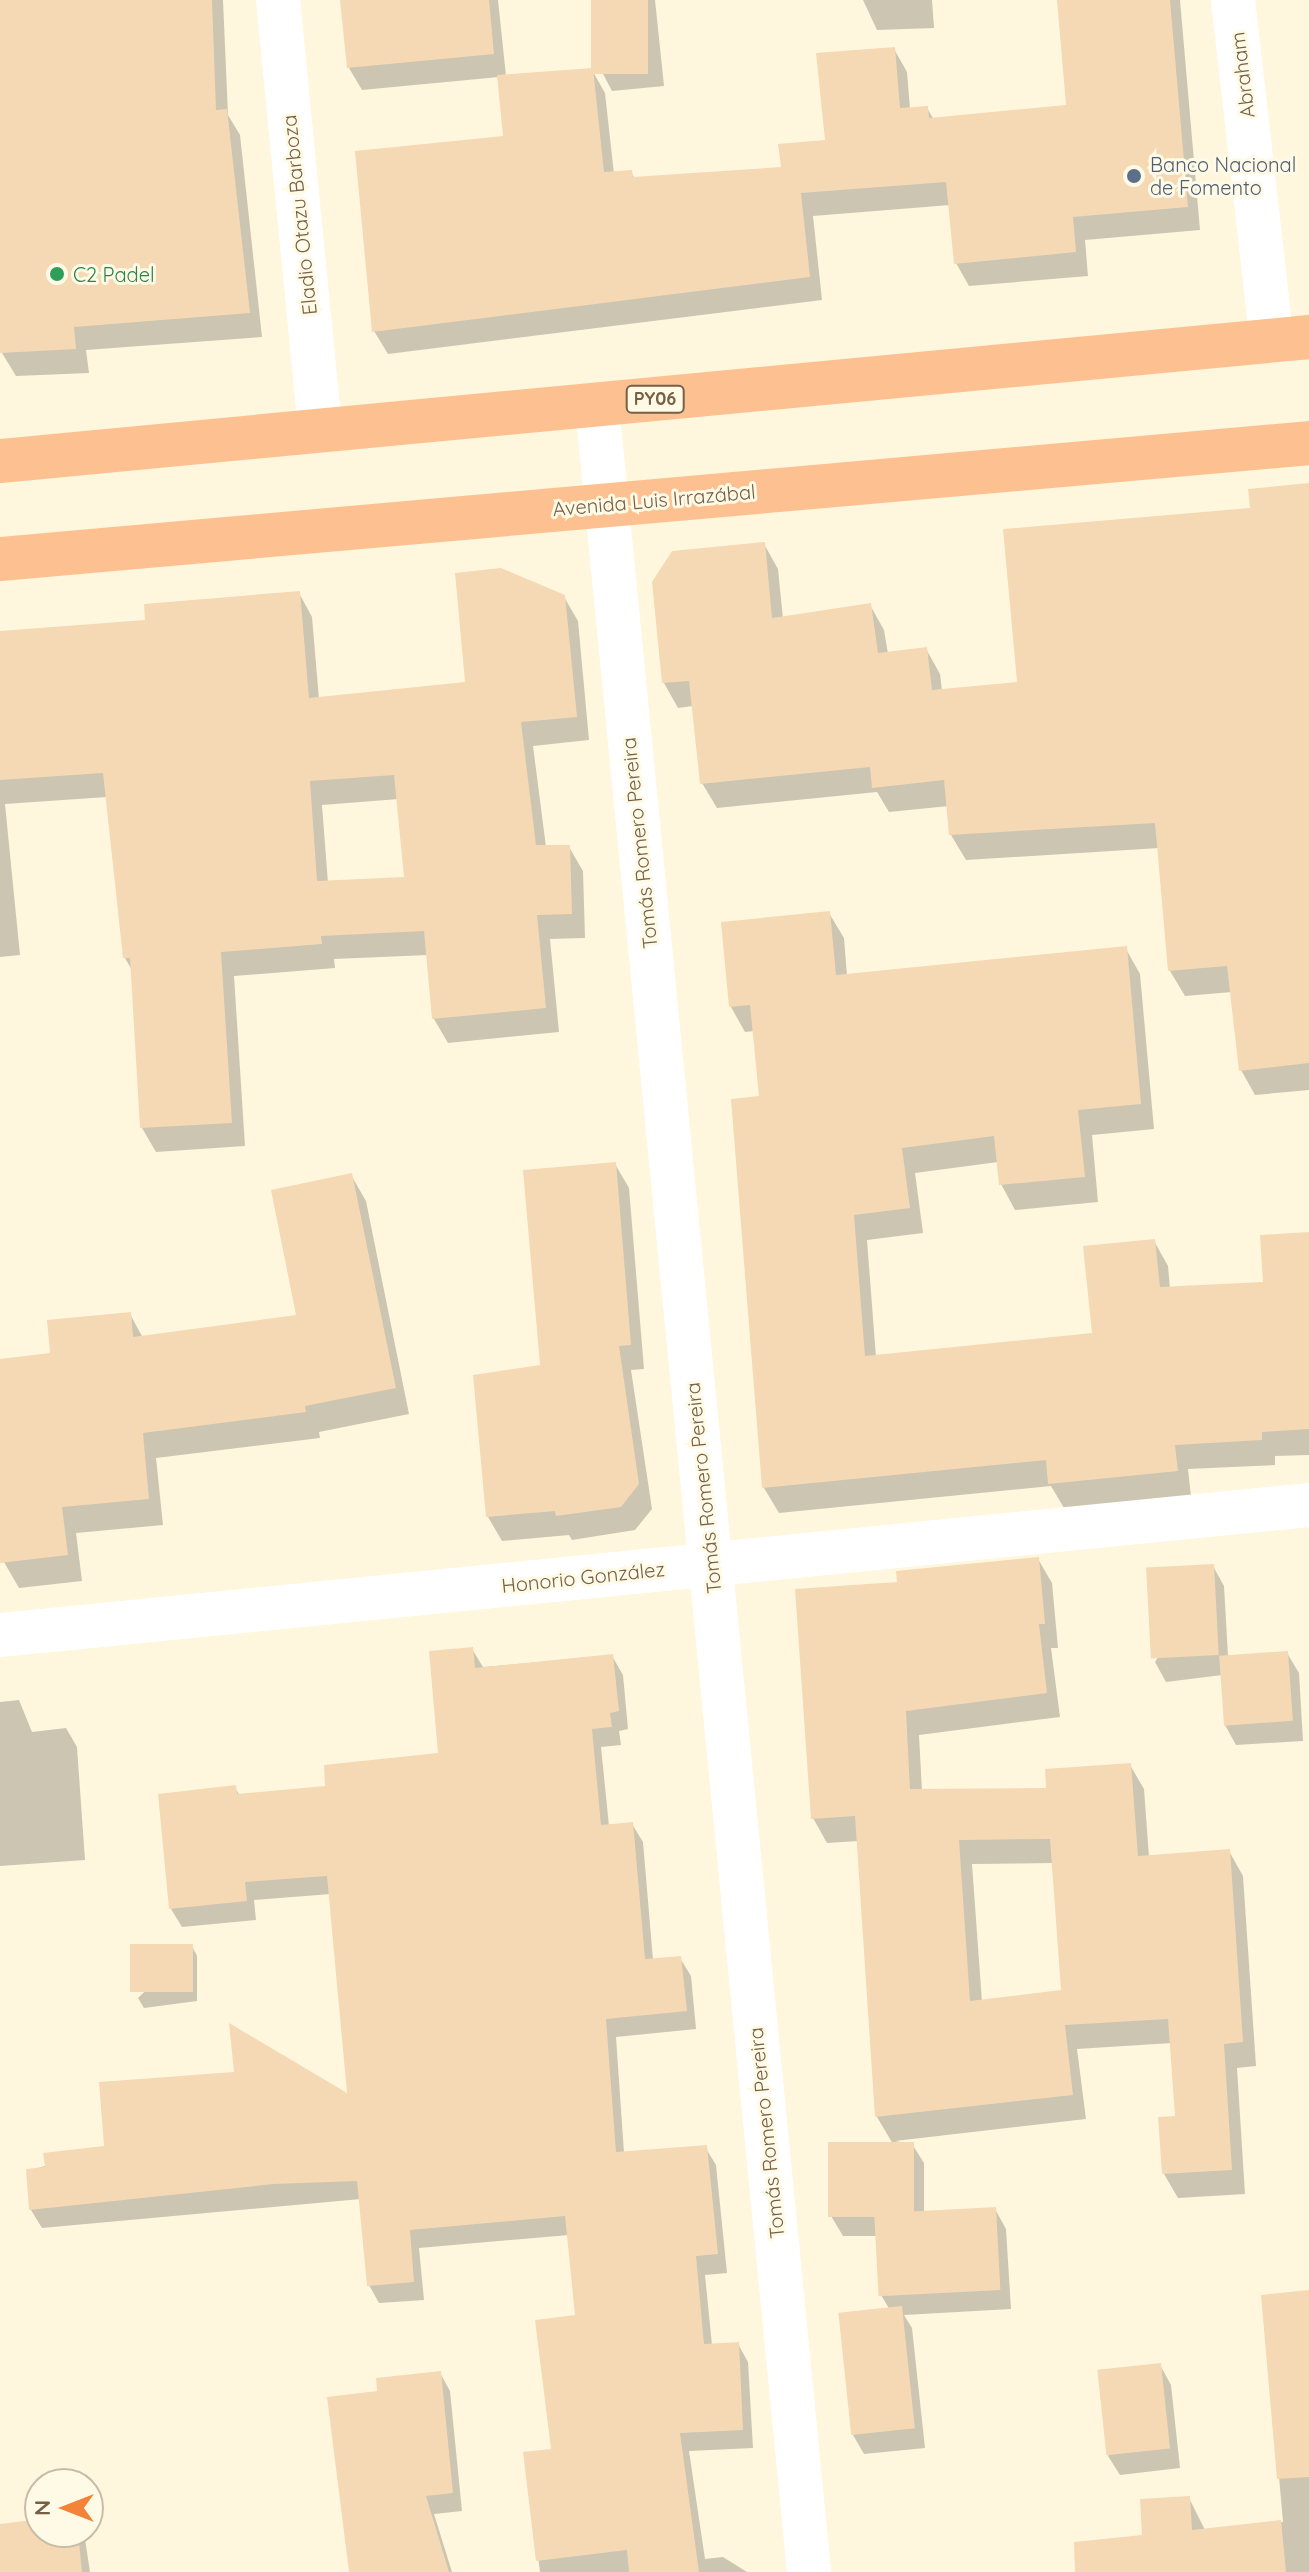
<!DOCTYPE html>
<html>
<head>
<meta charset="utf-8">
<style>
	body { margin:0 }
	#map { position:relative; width:1309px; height:2572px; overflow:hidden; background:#fef7de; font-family:Quicksand,sans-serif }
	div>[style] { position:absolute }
	.shadow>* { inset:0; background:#0003 }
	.building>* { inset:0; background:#f5d9b4; transform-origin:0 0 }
	.street>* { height:44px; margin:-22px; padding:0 22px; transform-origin:22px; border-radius:22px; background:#fff }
	.highway>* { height:44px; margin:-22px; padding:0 22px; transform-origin:22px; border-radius:22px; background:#fdc090 }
	.dots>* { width:22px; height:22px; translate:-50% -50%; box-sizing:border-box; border:4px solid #fffae6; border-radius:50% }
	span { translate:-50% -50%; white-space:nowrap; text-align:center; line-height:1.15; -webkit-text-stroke:6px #fffae6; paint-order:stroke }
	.shield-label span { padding:2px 6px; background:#fffae6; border:2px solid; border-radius:6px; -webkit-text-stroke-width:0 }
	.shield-label { font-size:18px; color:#755f45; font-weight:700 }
	.street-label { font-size:20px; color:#755f45 }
	.service-label { font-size:20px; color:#4e5e75 }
	.left { translate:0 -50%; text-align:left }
	.leisure-label { font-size:20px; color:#27864d }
	.north { position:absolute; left:24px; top:2468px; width:80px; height:80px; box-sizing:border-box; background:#fffae6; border:2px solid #c8bca6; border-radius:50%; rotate:270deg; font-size:22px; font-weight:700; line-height:32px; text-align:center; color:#755f45 }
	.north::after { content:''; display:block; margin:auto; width:28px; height:36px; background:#f28339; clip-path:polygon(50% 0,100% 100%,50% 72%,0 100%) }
</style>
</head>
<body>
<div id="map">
	<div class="shadow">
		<div style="clip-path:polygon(0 0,223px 0,228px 115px,240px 135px,262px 337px,86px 350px,89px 373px,16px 376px,2px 353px,0 333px)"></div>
		<div style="clip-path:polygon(342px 0,498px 0,506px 76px,592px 70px,605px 93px,614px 174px,631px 172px,635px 179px,784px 169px,827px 142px,894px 49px,907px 72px,910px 109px,927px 108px,934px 120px,1068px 107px,1059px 0,1180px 0,1200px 230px,1085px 240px,1088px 276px,969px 286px,956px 263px,950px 205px,813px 216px,822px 300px,388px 354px,374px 331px,505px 138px,499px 77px,362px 90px,349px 68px)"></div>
		<div style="clip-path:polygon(593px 0,655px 0,664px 86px,612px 91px,602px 72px)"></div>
		<div style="clip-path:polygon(863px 0,932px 0,934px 28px,877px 30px)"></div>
		<div style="clip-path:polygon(1309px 485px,1309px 1090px,1255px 1095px,1241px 1070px,1232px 992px,1185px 996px,1170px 971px,1159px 848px,966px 860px,951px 835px,949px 806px,889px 812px,877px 792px,717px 808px,702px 783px,693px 706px,678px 708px,664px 683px,764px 544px,778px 569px,783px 619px,870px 605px,884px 630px,888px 654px,926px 649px,940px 674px,942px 691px,1020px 684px,1252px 510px)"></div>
		<div style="clip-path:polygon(evenodd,299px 593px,312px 617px,319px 699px,468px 684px,564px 597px,578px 621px,589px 740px,533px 746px,546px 847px,569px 847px,583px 871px,585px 938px,550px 939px,559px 1032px,448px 1043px,434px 1019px,428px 955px,334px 959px,335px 968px,234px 976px,245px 1146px,156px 1152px,142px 1128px,133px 972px,125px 958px,107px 797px,5px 804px,20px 955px,0 957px,0 633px,147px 622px,299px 593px,399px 799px,406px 879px,328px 883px,322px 805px,399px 799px)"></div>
		<div style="clip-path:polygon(829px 913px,844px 938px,847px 976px,1126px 949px,1140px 974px,1154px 1129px,1092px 1135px,1098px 1202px,1015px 1210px,1001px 1184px,998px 1162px,915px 1173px,923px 1233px,867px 1240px,876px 1357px,1094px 1335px,1154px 1241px,1168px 1266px,1170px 1289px,1265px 1284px,1309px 1234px,1309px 1455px,1275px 1456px,1275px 1465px,1188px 1469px,1191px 1496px,1064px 1508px,1051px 1486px,779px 1513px,764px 1488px,733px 1100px,761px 1098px,755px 1031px,745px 1032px,731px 1007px)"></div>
		<div style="clip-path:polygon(615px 1164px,629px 1188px,644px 1369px,631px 1370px,652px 1509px,635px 1530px,572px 1540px,569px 1535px,502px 1541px,488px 1517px)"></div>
		<div style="clip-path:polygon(351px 1175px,366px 1201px,409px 1414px,319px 1432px,320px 1438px,156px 1458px,163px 1525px,76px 1533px,82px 1581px,19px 1588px,4px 1562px,0 1530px,0 1361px,53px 1355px,130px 1314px,143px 1338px,298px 1317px)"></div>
		<div style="clip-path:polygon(evenodd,1038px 1559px,1052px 1583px,1058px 1648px,1051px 1648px,1060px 1717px,919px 1735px,922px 1791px,1048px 1790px,1130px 1765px,1144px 1789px,1149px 1857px,1229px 1851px,1243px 1876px,1256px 2066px,1237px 2068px,1245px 2194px,1178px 2198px,1164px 2174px,1177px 2118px,1172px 2043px,1077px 2049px,1086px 2119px,895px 2141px,912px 2144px,924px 2163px,924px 2217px,995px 2209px,1006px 2229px,1011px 2309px,904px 2315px,912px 2328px,925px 2448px,864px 2454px,853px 2435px,890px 2310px,881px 2295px,878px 2236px,843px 2236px,831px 2216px,893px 2144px,877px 2117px,859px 1841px,827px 1843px,813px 1818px,899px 1584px,1038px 1559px,1054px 1863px,1063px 1992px,982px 2002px,972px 1864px,1054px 1863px)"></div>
		<div style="clip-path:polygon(1213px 1566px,1224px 1586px,1228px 1656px,1287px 1653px,1299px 1673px,1303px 1741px,1236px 1745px,1225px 1725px,1222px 1675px,1166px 1682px,1155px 1662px)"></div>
		<div style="clip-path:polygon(472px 1649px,483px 1667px,612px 1656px,623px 1675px,628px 1729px,619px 1731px,621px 1745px,601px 1747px,609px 1826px,632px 1824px,643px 1842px,653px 1960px,680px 1958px,691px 1976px,696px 2029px,616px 2037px,624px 2153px,705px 2147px,716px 2165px,727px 2273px,705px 2275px,712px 2345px,738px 2344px,748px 2362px,753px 2448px,689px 2451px,705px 2559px,723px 2557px,747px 2572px,540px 2572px,525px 2453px,553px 2450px,577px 2317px,569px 2235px,419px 2248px,424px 2300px,379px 2303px,369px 2285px,361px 2199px,42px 2228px,31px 2210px,28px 2171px,106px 2148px,349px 2097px,331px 1894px,254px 1900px,256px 1920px,182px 1927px,171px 1909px,235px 1788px,240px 1796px,327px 1788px,441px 1755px)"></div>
		<div style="clip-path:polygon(19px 1700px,32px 1732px,66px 1728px,77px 1747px,85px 1860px,0 1866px,0 1702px)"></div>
		<div style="clip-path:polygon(192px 1946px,197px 1956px,197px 2001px,144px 2008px,138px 1998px)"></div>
		<div style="clip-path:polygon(1309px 2292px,1309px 2572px,1146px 2572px,1189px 2498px,1205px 2530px,1283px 2522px,1263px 2297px)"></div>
		<div style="clip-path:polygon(1160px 2365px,1171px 2385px,1180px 2468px,1120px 2475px,1108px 2456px)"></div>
		<div style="clip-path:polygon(440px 2373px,450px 2391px,462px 2511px,434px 2514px,452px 2572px,351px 2572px,379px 2393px)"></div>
		<div style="clip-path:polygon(40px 2521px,40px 2532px,84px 2532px,90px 2572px,0 2572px,0 2526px)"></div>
	</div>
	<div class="building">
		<div style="clip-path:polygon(0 0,212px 0,216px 110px,227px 109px,250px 313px,74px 327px,76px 349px,0 353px)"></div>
		<div style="clip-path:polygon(340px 0,489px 0,494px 54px,347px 68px)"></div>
		<div style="left:591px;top:0;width:57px;height:74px"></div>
		<div style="clip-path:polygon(1057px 0,1170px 0,1188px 207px,1073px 217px,1076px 252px,954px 264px,946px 182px,801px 193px,810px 277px,372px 332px,355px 151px,503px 136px,497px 75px,593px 68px,604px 172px,632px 170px,633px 177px,781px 167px,778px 144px,825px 140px,816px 53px,895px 47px,900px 108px,928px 106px,929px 118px,1066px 105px)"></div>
		<div style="clip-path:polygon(1309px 483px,1309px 1063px,1239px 1071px,1227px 966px,1168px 971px,1155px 823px,949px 835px,944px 780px,872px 788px,870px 767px,700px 784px,689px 681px,662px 683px,652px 582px,672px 551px,765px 542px,772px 618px,871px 603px,878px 653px,927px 647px,932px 690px,1017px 682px,1003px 529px,1250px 508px,1248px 489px)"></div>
		<div style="clip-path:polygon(evenodd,501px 568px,565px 595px,577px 717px,521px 722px,536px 845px,570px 845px,572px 914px,537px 915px,546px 1008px,432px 1019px,424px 931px,321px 936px,322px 944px,221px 952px,232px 1123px,140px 1128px,130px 958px,123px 958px,103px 773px,0 780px,0 631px,145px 620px,144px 604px,300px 591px,309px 698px,465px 682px,455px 573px,501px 568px,394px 775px,404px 877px,317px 881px,310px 781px,394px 775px)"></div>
		<div style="clip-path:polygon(830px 911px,836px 975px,1127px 946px,1141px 1104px,1078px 1110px,1085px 1177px,999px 1185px,994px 1136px,902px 1148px,910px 1208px,854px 1215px,865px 1356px,1092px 1333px,1083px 1246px,1155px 1239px,1160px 1287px,1263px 1282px,1260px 1235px,1309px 1232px,1309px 1429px,1262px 1432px,1262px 1440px,1175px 1445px,1178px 1471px,1048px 1484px,1046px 1460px,762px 1488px,731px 1099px,759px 1096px,750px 1005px,729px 1007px,721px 922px)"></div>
		<div style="clip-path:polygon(616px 1162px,631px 1345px,619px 1346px,639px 1484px,621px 1507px,556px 1516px,555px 1511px,486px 1517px,473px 1375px,540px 1365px,523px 1170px)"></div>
		<div style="clip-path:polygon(352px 1173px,396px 1388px,305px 1406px,306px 1412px,143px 1433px,149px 1499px,62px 1507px,68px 1555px,0 1563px,0 1359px,50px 1353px,47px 1320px,131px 1312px,133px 1337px,296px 1315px,271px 1190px)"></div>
		<div style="clip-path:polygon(evenodd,1039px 1557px,1045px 1624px,1039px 1624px,1047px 1693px,906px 1711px,910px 1789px,1046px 1788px,1045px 1769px,1131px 1763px,1138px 1856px,1230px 1849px,1243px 2042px,1224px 2044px,1232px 2170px,1162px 2174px,1158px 2117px,1175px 2116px,1168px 2019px,1065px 2025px,1073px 2095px,875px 2117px,855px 1816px,811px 1819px,795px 1589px,897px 1582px,896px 1571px,1039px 1557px,1050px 1839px,1061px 1990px,970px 2001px,959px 1840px,1050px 1839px)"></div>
		<div style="left:1214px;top:1564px;width:91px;height:68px;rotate:87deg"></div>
		<div style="clip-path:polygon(473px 1647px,475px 1668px,613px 1654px,619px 1711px,610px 1713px,612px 1727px,592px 1729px,601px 1825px,633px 1822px,645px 1959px,681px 1956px,687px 2011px,606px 2019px,616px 2152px,707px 2145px,718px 2254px,696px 2256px,704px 2344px,739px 2342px,743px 2430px,680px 2433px,699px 2572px,629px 2572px,627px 2550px,536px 2561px,523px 2452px,551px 2449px,535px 2320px,575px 2315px,565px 2216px,410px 2230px,414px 2282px,367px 2286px,357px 2181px,274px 2184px,29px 2210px,26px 2169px,45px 2167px,43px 2153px,104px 2146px,99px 2082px,234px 2072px,229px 2023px,347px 2093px,327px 1876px,245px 1882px,247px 1901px,169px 1909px,158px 1794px,236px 1785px,237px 1794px,325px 1786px,324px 1765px,438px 1753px,429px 1651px)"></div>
		<div style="left:1288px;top:1651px;width:70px;height:69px;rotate:86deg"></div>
		<div style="left:193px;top:1944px;width:48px;height:63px;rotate:90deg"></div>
		<div style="left:828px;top:2142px;width:86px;height:75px"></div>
		<div style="left:996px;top:2207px;width:83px;height:122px;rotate:87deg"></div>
		<div style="clip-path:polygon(1309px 2290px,1309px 2477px,1277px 2479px,1261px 2295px)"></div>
		<div style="left:902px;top:2306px;width:123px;height:64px;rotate:84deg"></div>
		<div style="left:1161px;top:2363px;width:86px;height:64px;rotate:84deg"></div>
		<div style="clip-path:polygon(441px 2371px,453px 2493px,426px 2496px,449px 2572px,349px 2572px,327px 2397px,377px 2391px,376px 2378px)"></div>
		<div style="clip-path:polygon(1190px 2496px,1192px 2530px,1281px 2520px,1286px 2572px,1075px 2572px,1074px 2542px,1142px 2535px,1140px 2499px)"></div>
		<div style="clip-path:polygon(40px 2519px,40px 2532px,78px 2532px,82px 2572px,0 2572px,0 2524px)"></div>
	</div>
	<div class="street">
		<div style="left:278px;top:0;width:432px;rotate:84.4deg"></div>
		<div style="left:1233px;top:0;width:343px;rotate:83.5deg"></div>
		<div style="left:597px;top:405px;width:2177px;rotate:84.41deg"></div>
		<div style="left:0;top:1635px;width:1315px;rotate:-5.67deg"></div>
	</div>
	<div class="highway">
		<div style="left:0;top:461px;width:1315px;rotate:-5.41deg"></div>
		<div style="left:0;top:559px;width:1314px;rotate:-5.06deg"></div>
	</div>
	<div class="dots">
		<div style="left:1134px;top:176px;background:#5c6f8a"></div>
		<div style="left:57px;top:274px;background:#2e9e5b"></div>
	</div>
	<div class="shield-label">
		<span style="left:655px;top:399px">PY06</span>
	</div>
	<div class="street-label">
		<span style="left:1242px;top:75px;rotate:-97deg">Abraham</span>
		<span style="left:299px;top:215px;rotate:-96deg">Eladio Otazu Barboza</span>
		<span style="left:654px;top:500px;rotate:-5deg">Avenida Luis Irrazábal</span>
		<span style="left:639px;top:843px;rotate:-96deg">Tomás Romero Pereira</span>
		<span style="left:703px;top:1488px;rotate:-96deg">Tomás Romero Pereira</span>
		<span style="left:583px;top:1577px;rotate:-6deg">Honorio González</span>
		<span style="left:766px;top:2133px;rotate:-96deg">Tomás Romero Pereira</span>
	</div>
	<div class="service-label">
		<span class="left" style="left:1150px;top:176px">Banco Nacional<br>de Fomento</span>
	</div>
	<div class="leisure-label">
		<span class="left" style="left:73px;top:274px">C2 Padel</span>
	</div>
	<div class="north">N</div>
</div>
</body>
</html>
